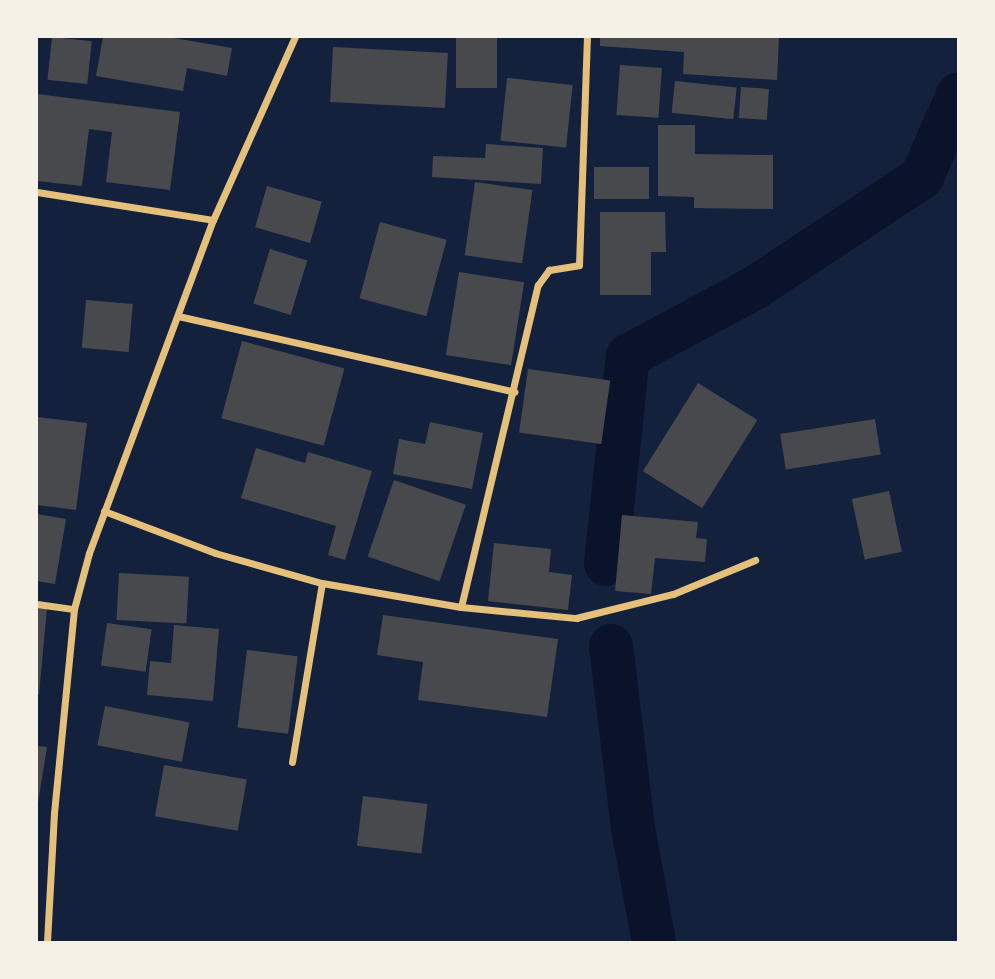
<!DOCTYPE html>
<html>
<head>
<meta charset="utf-8">
<style>
	body { margin:0 }
	#map { position:relative; width:995px; height:979px; overflow:hidden; background:#14213d; font-family:Ubuntu,sans-serif }
	div>[style] { position:absolute }
	.canal>* { height:44px; margin:-22px; padding:0 22px; transform-origin:22px; border-radius:22px; background:#0b132b }
	.building>* { inset:0; background:#48494c; transform-origin:0 0 }
	.minor>* { height:7px; margin:-3.5px; padding:0 3.5px; transform-origin:3.5px; border-radius:3.5px; background:#e5c07b }
	span { translate:-50% -50%; white-space:nowrap; text-align:center; line-height:1.15; -webkit-text-stroke:7px #f6f1e7; paint-order:stroke }
	.frame { position:absolute; inset:0; border:38px solid #f6f1e7; pointer-events:none }
</style>
</head>
<body>
<div id="map">
	<div class="canal">
		<div style="left:606px;top:564px;width:209px;rotate:-84deg"></div>
		<div style="left:628px;top:356px;width:145px;rotate:-28.3deg"></div>
		<div style="left:756px;top:287px;width:199px;rotate:-33.5deg"></div>
		<div style="left:922px;top:177px;width:90px;rotate:-66.3deg"></div>
		<div style="left:611px;top:646px;width:183px;rotate:83.1deg"></div>
		<div style="left:633px;top:828px;width:116px;rotate:79.6deg"></div>
	</div>
	<div class="building">
		<div style="left:52px;top:37px;width:40px;height:43px;rotate:6deg"></div>
		<div style="clip-path:polygon(103px 37px,168px 37px,232px 48px,227px 76px,187px 68px,183px 91px,96px 76px)"></div>
		<div style="left:456px;top:37px;width:41px;height:51px"></div>
		<div style="clip-path:polygon(600px 37px,779px 37px,777px 80px,683px 74px,684px 52px,600px 46px)"></div>
		<div style="left:333px;top:47px;width:115px;height:55px;rotate:3deg"></div>
		<div style="left:620px;top:65px;width:42px;height:50px;rotate:4deg"></div>
		<div style="left:507px;top:78px;width:66px;height:63px;rotate:6deg"></div>
		<div style="left:675px;top:81px;width:62px;height:32px;rotate:6deg"></div>
		<div style="left:741px;top:87px;width:28px;height:31px;rotate:4deg"></div>
		<div style="clip-path:polygon(37px 94px,180px 112px,170px 190px,106px 182px,112px 132px,89px 129px,82px 186px,37px 181px)"></div>
		<div style="clip-path:polygon(658px 125px,695px 125px,695px 154px,773px 155px,773px 209px,694px 208px,694px 197px,658px 196px)"></div>
		<div style="clip-path:polygon(486px 144px,543px 148px,541px 184px,432px 177px,433px 156px,485px 158px)"></div>
		<div style="left:594px;top:167px;width:55px;height:32px"></div>
		<div style="left:475px;top:182px;width:58px;height:74px;rotate:8deg"></div>
		<div style="left:267px;top:186px;width:57px;height:43px;rotate:16deg"></div>
		<div style="clip-path:polygon(600px 212px,665px 212px,666px 252px,651px 252px,651px 295px,600px 295px)"></div>
		<div style="left:380px;top:222px;width:69px;height:79px;rotate:15deg"></div>
		<div style="left:270px;top:249px;width:39px;height:57px;rotate:17deg"></div>
		<div style="left:459px;top:272px;width:66px;height:84px;rotate:9deg"></div>
		<div style="left:86px;top:300px;width:47px;height:48px;rotate:5deg"></div>
		<div style="left:242px;top:341px;width:106px;height:80px;rotate:15deg"></div>
		<div style="left:528px;top:369px;width:83px;height:64px;rotate:8deg"></div>
		<div style="left:698px;top:383px;width:70px;height:104px;rotate:32deg"></div>
		<div style="clip-path:polygon(37px 417px,87px 423px,76px 510px,37px 505px)"></div>
		<div style="left:875px;top:419px;width:36px;height:96px;rotate:81deg"></div>
		<div style="clip-path:polygon(430px 422px,483px 433px,472px 489px,393px 474px,399px 439px,425px 444px)"></div>
		<div style="clip-path:polygon(256px 448px,305px 463px,308px 452px,372px 471px,345px 560px,328px 555px,336px 526px,241px 498px)"></div>
		<div style="left:394px;top:480px;width:76px;height:81px;rotate:19deg"></div>
		<div style="left:889px;top:491px;width:62px;height:38px;rotate:78deg"></div>
		<div style="clip-path:polygon(37px 514px,66px 519px,55px 584px,37px 581px)"></div>
		<div style="clip-path:polygon(622px 515px,698px 522px,696px 538px,707px 539px,705px 562px,655px 558px,651px 594px,615px 591px)"></div>
		<div style="clip-path:polygon(494px 543px,551px 549px,549px 572px,572px 575px,568px 610px,488px 601px)"></div>
		<div style="left:119px;top:573px;width:70px;height:47px;rotate:3deg"></div>
		<div style="clip-path:polygon(37px 607px,47px 608px,39px 694px,37px 694px)"></div>
		<div style="clip-path:polygon(383px 615px,558px 639px,547px 717px,418px 700px,423px 662px,377px 655px)"></div>
		<div style="left:107px;top:623px;width:45px;height:43px;rotate:8deg"></div>
		<div style="clip-path:polygon(174px 625px,219px 629px,213px 701px,147px 695px,150px 661px,171px 663px)"></div>
		<div style="left:247px;top:650px;width:51px;height:78px;rotate:7deg"></div>
		<div style="left:105px;top:706px;width:86px;height:40px;rotate:11deg"></div>
		<div style="clip-path:polygon(37px 746px,47px 747px,38px 803px,37px 803px)"></div>
		<div style="left:164px;top:765px;width:84px;height:52px;rotate:10deg"></div>
		<div style="left:363px;top:796px;width:65px;height:50px;rotate:7deg"></div>
	</div>
	<div class="minor">
		<div style="left:37px;top:192px;width:178px;rotate:9deg"></div>
		<div style="left:178px;top:316px;width:345px;rotate:12.7deg"></div>
		<div style="left:104px;top:511px;width:119px;rotate:20.7deg"></div>
		<div style="left:215px;top:553px;width:111px;rotate:15.7deg"></div>
		<div style="left:322px;top:583px;width:141px;rotate:9.8deg"></div>
		<div style="left:461px;top:607px;width:331px;rotate:-76.6deg"></div>
		<div style="left:538px;top:285px;width:19px;rotate:-54deg"></div>
		<div style="left:549px;top:270px;width:30px;rotate:-9deg"></div>
		<div style="left:579px;top:265px;width:228px;rotate:-88deg"></div>
		<div style="left:37px;top:604px;width:37px;rotate:8deg"></div>
		<div style="left:461px;top:607px;width:116px;rotate:5.5deg"></div>
		<div style="left:576px;top:618px;width:100px;rotate:-13.9deg"></div>
		<div style="left:673px;top:594px;width:89px;rotate:-22.5deg"></div>
		<div style="left:292px;top:762px;width:181px;rotate:-80.5deg"></div>
		<div style="left:47px;top:942px;width:129px;rotate:-86.9deg"></div>
		<div style="left:54px;top:813px;width:205px;rotate:-84.4deg"></div>
		<div style="left:74px;top:609px;width:58px;rotate:-75deg"></div>
		<div style="left:89px;top:553px;width:355px;rotate:-69.6deg"></div>
		<div style="left:213px;top:220px;width:201px;rotate:-65.9deg"></div>
	</div>
	<div class="frame"></div>
</div>
</body>
</html>
